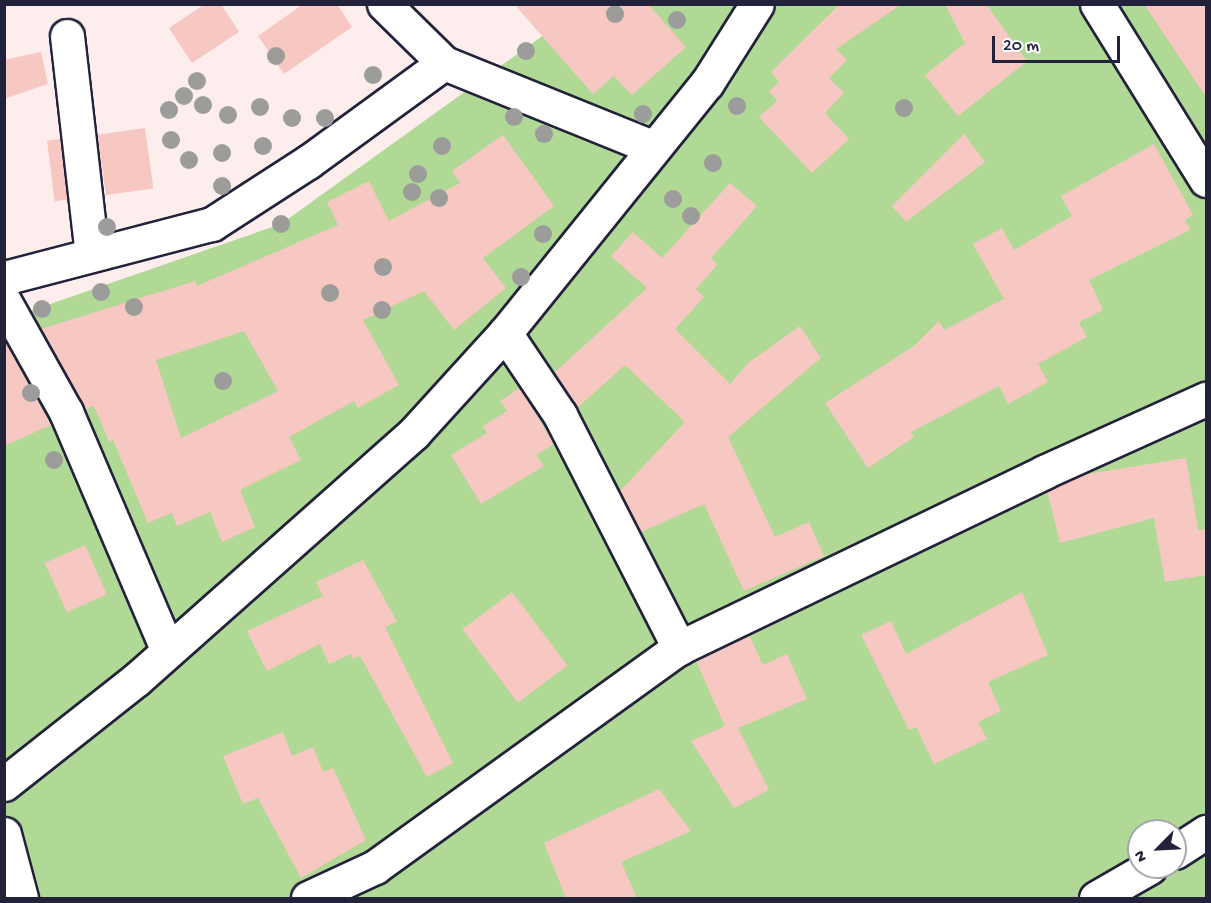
<!DOCTYPE html>
<html>
<head>
<meta charset="utf-8">
<style>
	body { margin:0 }
	#map { position:relative; width:1211px; height:903px; overflow:hidden; background:#fdeeed; font-family:"Gochi Hand",sans-serif }
	div>[style] { position:absolute }
	.green>* { inset:0; background:#b0d996 }
	.building>* { inset:0; background:#f7c7c2; transform-origin:0 0 }
	.roads { filter:drop-shadow(2px 0 #22223b) drop-shadow(-2px 0 #22223b) drop-shadow(0 2px #22223b) drop-shadow(0 -2px #22223b) }
	.street>* { height:33px; margin:-16.5px; padding:0 16.5px; transform-origin:16.5px; border-radius:16.5px; background:#fff }
	.trees>* { width:18px; height:18px; margin:-9px; border-radius:50%; background:#9c9c9a }
	span { translate:-50% -50%; white-space:nowrap; text-align:center; line-height:1.15; -webkit-text-stroke:6px #fff; paint-order:stroke }
	.frame { position:absolute; inset:0; border:6px solid #22223b; pointer-events:none }
	.north { position:absolute; left:1127px; top:819px; width:60px; height:60px; box-sizing:border-box; background:#fff; border:2px solid #a7a7b1; border-radius:50%; rotate:246deg; font-size:16px; font-weight:700; line-height:24px; text-align:center; color:#22223b }
	.north::after { content:''; display:block; margin:auto; width:21px; height:27px; background:#22223b; clip-path:polygon(50% 0,100% 100%,50% 72%,0 100%) }
	.scale { position:absolute; left:992px; top:36px; width:128px; height:27px; box-sizing:border-box; border:3px solid #22223b; border-top:0; padding-left:8px; font-size:18px; line-height:21px; white-space:nowrap; color:#22223b; -webkit-text-stroke:4px #fff; paint-order:stroke }
</style>
</head>
<body>
<div id="map">
	<div class="green">
		<div style="clip-path:polygon(evenodd,577px 5px,1206px 5px,1206px 898px,5px 898px,4px 320px,281px 224px,559px 24px,577px 5px,1139px 831px,1175px 831px,1175px 867px,1139px 867px,1139px 831px)"></div>
	</div>
	<div class="building">
		<div style="clip-path:polygon(205px 4px,221px 4px,239px 32px,192px 63px,169px 28px)"></div>
		<div style="clip-path:polygon(303px 4px,337px 4px,352px 27px,284px 74px,258px 36px)"></div>
		<div style="clip-path:polygon(514px 4px,648px 4px,686px 47px,632px 95px,614px 76px,593px 94px)"></div>
		<div style="clip-path:polygon(840px 4px,902px 4px,836px 49px,847px 60px,829px 78px,844px 93px,825px 113px,849px 139px,812px 173px,759px 117px,777px 101px,769px 91px,779px 82px,771px 72px)"></div>
		<div style="clip-path:polygon(945px 4px,986px 4px,1027px 61px,958px 116px,925px 75px,965px 43px)"></div>
		<div style="clip-path:polygon(1144px 4px,1206px 4px,1206px 97px)"></div>
		<div style="clip-path:polygon(41px 52px,48px 84px,4px 99px,4px 60px)"></div>
		<div style="left:145px;top:128px;width:61px;height:48px;rotate:82deg"></div>
		<div style="clip-path:polygon(964px 134px,985px 162px,906px 222px,892px 206px)"></div>
		<div style="clip-path:polygon(evenodd,503px 135px,554px 206px,483px 258px,506px 288px,454px 330px,424px 291px,363px 320px,399px 385px,358px 408px,354px 401px,289px 437px,301px 460px,240px 490px,255px 527px,222px 542px,210px 512px,177px 526px,172px 513px,148px 523px,113px 440px,109px 442px,94px 406px,85px 410px,41px 329px,195px 281px,197px 286px,338px 225px,327px 202px,369px 181px,389px 221px,460px 183px,452px 171px,503px 135px,244px 331px,278px 391px,181px 438px,156px 360px,244px 331px)"></div>
		<div style="left:60px;top:139px;width:61px;height:13px;rotate:83deg"></div>
		<div style="clip-path:polygon(1154px 144px,1193px 215px,1185px 220px,1190px 230px,1089px 280px,1103px 310px,1079px 322px,1087px 337px,1038px 364px,1048px 382px,1008px 404px,999px 386px,911px 432px,914px 437px,868px 468px,825px 403px,914px 346px,939px 321px,944px 330px,1004px 299px,973px 244px,1002px 228px,1014px 250px,1072px 216px,1061px 196px)"></div>
		<div style="clip-path:polygon(730px 183px,757px 206px,711px 258px,717px 265px,696px 289px,704px 297px,675px 329px,730px 384px,748px 363px,800px 326px,821px 358px,728px 437px,775px 537px,809px 522px,824px 556px,744px 591px,704px 504px,641px 532px,620px 491px,685px 422px,625px 365px,577px 408px,554px 373px,647px 288px,611px 256px,633px 232px,662px 258px)"></div>
		<div style="clip-path:polygon(4px 340px,51px 425px,4px 446px)"></div>
		<div style="clip-path:polygon(520px 388px,554px 444px,536px 455px,544px 466px,481px 504px,451px 455px,487px 433px,483px 426px,507px 411px,500px 401px)"></div>
		<div style="clip-path:polygon(1186px 458px,1198px 530px,1206px 529px,1206px 575px,1165px 582px,1154px 518px,1060px 543px,1047px 491px,1082px 475px)"></div>
		<div style="left:85px;top:545px;width:54px;height:44px;rotate:66deg"></div>
		<div style="clip-path:polygon(363px 560px,397px 622px,385px 627px,453px 763px,427px 777px,360px 656px,353px 659px,351px 654px,329px 664px,320px 644px,267px 671px,247px 631px,323px 596px,316px 582px)"></div>
		<div style="left:512px;top:592px;width:92px;height:62px;rotate:53deg"></div>
		<div style="clip-path:polygon(1022px 592px,1048px 655px,988px 682px,1001px 711px,978px 722px,987px 739px,934px 764px,916px 727px,909px 730px,861px 635px,891px 621px,906px 654px)"></div>
		<div style="clip-path:polygon(749px 635px,763px 665px,787px 654px,807px 699px,738px 728px,769px 790px,734px 808px,691px 741px,725px 726px,696px 661px)"></div>
		<div style="clip-path:polygon(283px 732px,292px 756px,313px 747px,323px 772px,333px 768px,366px 840px,301px 878px,258px 798px,243px 804px,223px 756px)"></div>
		<div style="clip-path:polygon(659px 789px,691px 831px,621px 862px,637px 898px,566px 898px,544px 843px)"></div>
	</div>
	<div class="roads">
		<div class="street">
			<div style="left:384px;top:4px;width:84px;rotate:44.5deg"></div>
			<div style="left:444px;top:63px;width:224px;rotate:22deg"></div>
			<div style="left:1097px;top:4px;width:207px;rotate:58.2deg"></div>
			<div style="left:67px;top:36px;width:220px;rotate:83.5deg"></div>
			<div style="left:4px;top:278px;width:215px;rotate:-14.6deg"></div>
			<div style="left:212px;top:224px;width:114px;rotate:-32.9deg"></div>
			<div style="left:308px;top:162px;width:168px;rotate:-36.1deg"></div>
			<div style="left:4px;top:301px;width:127px;rotate:60.8deg"></div>
			<div style="left:66px;top:412px;width:258px;rotate:66.9deg"></div>
			<div style="left:505px;top:333px;width:99px;rotate:56.1deg"></div>
			<div style="left:560px;top:415px;width:262px;rotate:62.9deg"></div>
			<div style="left:4px;top:784px;width:169px;rotate:-38.3deg"></div>
			<div style="left:137px;top:679px;width:370px;rotate:-41.6deg"></div>
			<div style="left:414px;top:433px;width:135px;rotate:-47.7deg"></div>
			<div style="left:505px;top:333px;width:321px;rotate:-51.1deg"></div>
			<div style="left:707px;top:83px;width:93px;rotate:-57.7deg"></div>
			<div style="left:4px;top:834px;width:66px;rotate:75.1deg"></div>
			<div style="left:1175px;top:852px;width:37px;rotate:-33deg"></div>
			<div style="left:308px;top:898px;width:74px;rotate:-24.8deg"></div>
			<div style="left:375px;top:867px;width:375px;rotate:-35.8deg"></div>
			<div style="left:679px;top:648px;width:405px;rotate:-25.7deg"></div>
			<div style="left:1044px;top:472px;width:178px;rotate:-24.3deg"></div>
			<div style="left:1096px;top:898px;width:62px;rotate:-29.9deg"></div>
		</div>
	</div>
	<div class="trees">
		<div style="left:615px;top:14px"></div>
		<div style="left:677px;top:20px"></div>
		<div style="left:526px;top:51px"></div>
		<div style="left:276px;top:56px"></div>
		<div style="left:373px;top:75px"></div>
		<div style="left:197px;top:81px"></div>
		<div style="left:184px;top:96px"></div>
		<div style="left:203px;top:105px"></div>
		<div style="left:737px;top:106px"></div>
		<div style="left:260px;top:107px"></div>
		<div style="left:904px;top:108px"></div>
		<div style="left:169px;top:110px"></div>
		<div style="left:643px;top:114px"></div>
		<div style="left:228px;top:115px"></div>
		<div style="left:514px;top:117px"></div>
		<div style="left:292px;top:118px"></div>
		<div style="left:325px;top:118px"></div>
		<div style="left:544px;top:134px"></div>
		<div style="left:171px;top:140px"></div>
		<div style="left:263px;top:146px"></div>
		<div style="left:442px;top:146px"></div>
		<div style="left:222px;top:153px"></div>
		<div style="left:189px;top:160px"></div>
		<div style="left:713px;top:163px"></div>
		<div style="left:418px;top:174px"></div>
		<div style="left:222px;top:186px"></div>
		<div style="left:412px;top:192px"></div>
		<div style="left:439px;top:198px"></div>
		<div style="left:673px;top:199px"></div>
		<div style="left:691px;top:216px"></div>
		<div style="left:281px;top:224px"></div>
		<div style="left:107px;top:227px"></div>
		<div style="left:543px;top:234px"></div>
		<div style="left:383px;top:267px"></div>
		<div style="left:521px;top:277px"></div>
		<div style="left:101px;top:292px"></div>
		<div style="left:330px;top:293px"></div>
		<div style="left:134px;top:307px"></div>
		<div style="left:42px;top:309px"></div>
		<div style="left:382px;top:310px"></div>
		<div style="left:223px;top:381px"></div>
		<div style="left:31px;top:393px"></div>
		<div style="left:54px;top:460px"></div>
	</div>
	<div class="frame"></div>
	<div class="north">N</div>
	<div class="scale">20 m</div>
</div>
</body>
</html>
